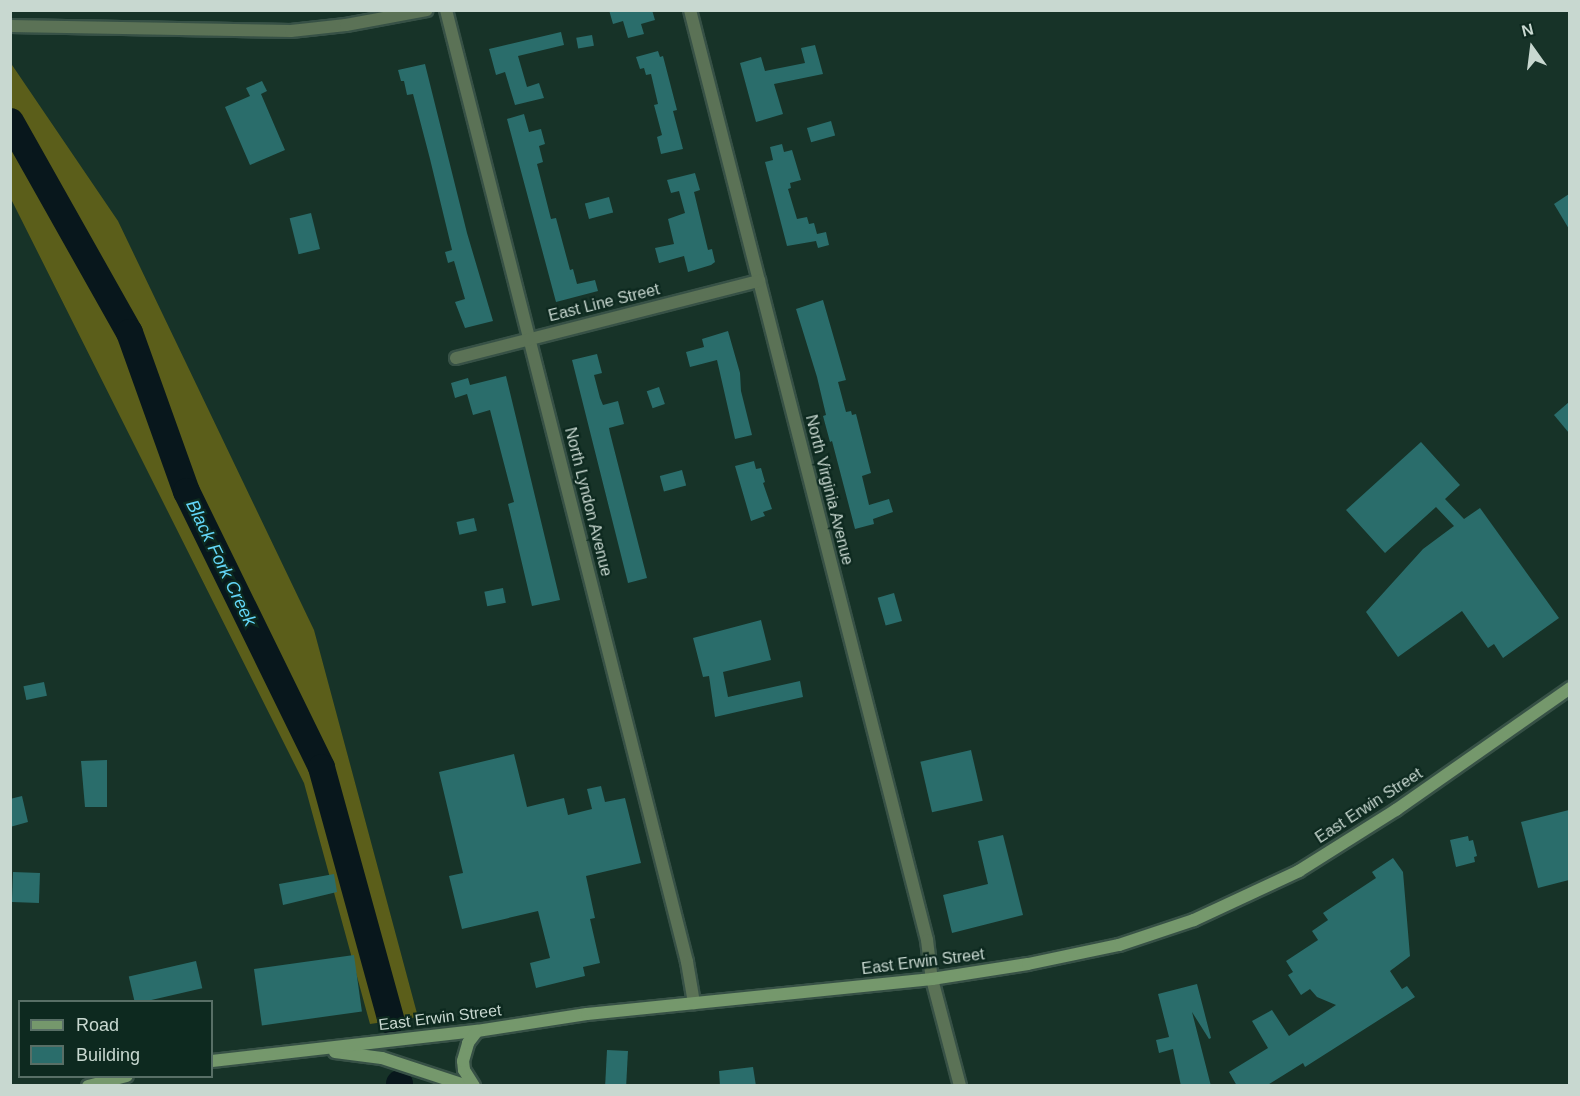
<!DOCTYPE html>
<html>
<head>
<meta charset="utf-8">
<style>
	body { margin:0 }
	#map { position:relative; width:1580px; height:1096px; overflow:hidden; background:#173328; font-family:Arial,sans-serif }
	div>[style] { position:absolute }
	.forest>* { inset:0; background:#5b5e1a }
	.river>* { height:27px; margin:-13.5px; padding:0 13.5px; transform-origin:13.5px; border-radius:13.5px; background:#08171c }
	.building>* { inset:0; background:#2a6d6b; transform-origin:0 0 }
	.roads { filter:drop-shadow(2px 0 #375146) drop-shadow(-2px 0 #375146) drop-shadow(0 2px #375146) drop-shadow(0 -2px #375146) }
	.minor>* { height:12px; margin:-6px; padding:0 6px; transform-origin:6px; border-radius:6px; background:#5b7256 }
	.tertiary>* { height:12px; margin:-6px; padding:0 6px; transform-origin:6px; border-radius:6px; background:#5b7256 }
	.secondary>* { height:12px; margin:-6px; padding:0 6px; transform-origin:6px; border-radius:6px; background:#75986c }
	span { translate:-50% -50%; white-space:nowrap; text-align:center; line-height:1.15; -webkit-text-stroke:4.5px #0d291f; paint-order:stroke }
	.street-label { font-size:16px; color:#c8d8d0 }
	.water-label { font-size:18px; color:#63d6f8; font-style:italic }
	.frame { position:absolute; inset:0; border:12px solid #c8d8d0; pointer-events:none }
	.legend { position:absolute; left:18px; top:1000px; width:195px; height:78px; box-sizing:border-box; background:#0d291f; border:2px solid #586f66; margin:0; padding:8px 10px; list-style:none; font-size:18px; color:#c8d8d0 }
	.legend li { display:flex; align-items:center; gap:12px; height:30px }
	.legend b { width:30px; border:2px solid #586f66 }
	.north { position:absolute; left:1502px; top:18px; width:60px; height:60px; -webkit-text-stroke:4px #0d291f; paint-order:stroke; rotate:346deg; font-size:16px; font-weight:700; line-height:24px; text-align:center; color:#c8d8d0 }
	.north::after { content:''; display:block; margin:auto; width:21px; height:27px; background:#c8d8d0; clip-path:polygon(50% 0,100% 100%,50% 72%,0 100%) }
</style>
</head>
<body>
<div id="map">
	<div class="forest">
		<div style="clip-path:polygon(10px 62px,118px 221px,314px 630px,418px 1017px,370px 1024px,304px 783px,11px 199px)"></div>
	</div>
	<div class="river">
		<div style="left:10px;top:121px;width:242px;rotate:60.6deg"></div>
		<div style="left:129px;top:332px;width:169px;rotate:70.3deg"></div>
		<div style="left:186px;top:491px;width:307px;rotate:63.9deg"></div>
		<div style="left:321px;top:767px;width:263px;rotate:74.6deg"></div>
		<div style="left:399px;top:1083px;width:3px;rotate:90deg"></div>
	</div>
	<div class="building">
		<div style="clip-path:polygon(609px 10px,652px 10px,655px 20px,641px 24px,644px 34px,628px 38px,623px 21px,613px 24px)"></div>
		<div style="clip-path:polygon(561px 32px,564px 45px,518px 56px,527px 87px,539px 83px,544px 98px,515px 105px,505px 72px,496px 75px,489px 49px)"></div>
		<div style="left:592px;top:35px;width:11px;height:16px;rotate:80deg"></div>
		<div style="clip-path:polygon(815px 45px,823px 74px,774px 84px,783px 114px,756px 122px,740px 63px,761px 57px,765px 71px,805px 63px,801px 48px)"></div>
		<div style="clip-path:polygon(658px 51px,660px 57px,663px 56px,677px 110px,673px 111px,683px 149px,661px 154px,657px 137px,662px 135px,654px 105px,658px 104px,651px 74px,646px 75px,644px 68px,640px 69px,636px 57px)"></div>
		<div style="clip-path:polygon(425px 64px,467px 233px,493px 321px,465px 328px,455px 302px,465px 299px,454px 261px,448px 263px,445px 252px,452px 250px,430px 159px,413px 94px,407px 95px,404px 81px,401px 81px,398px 70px)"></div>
		<div style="clip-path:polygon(262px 81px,267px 91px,261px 94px,285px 150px,250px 165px,225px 107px,250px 96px,246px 88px)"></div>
		<div style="clip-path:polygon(524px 114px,529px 132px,541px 129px,545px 144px,539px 146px,543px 162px,537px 164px,551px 219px,556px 218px,570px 270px,573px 269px,577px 284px,595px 280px,598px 291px,556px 302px,507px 119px)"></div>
		<div style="left:831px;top:121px;width:15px;height:25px;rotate:74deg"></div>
		<div style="clip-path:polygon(782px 144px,784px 152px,792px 150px,801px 180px,790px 183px,791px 188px,788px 189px,797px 219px,807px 217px,809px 224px,814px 223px,817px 234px,826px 232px,829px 245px,818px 248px,816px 241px,787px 246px,765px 162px,773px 160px,770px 147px)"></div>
		<div style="clip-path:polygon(695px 173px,700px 190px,694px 192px,708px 250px,712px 249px,715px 262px,711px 265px,688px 272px,684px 256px,659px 263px,655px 248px,674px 244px,668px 219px,685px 213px,679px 191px,671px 193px,667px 180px)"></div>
		<div style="clip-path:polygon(1569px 194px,1569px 229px,1554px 204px)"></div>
		<div style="left:609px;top:197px;width:16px;height:25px;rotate:75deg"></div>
		<div style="left:311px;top:213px;width:37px;height:22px;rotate:76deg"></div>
		<div style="clip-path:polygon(823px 300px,846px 380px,838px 382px,846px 412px,851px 411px,852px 415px,856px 414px,871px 473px,862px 476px,869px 505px,889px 499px,893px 512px,873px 519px,874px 524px,855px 529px,832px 441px,830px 442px,823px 416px,826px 415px,817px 377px,796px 309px)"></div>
		<div style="clip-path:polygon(728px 331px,740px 373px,741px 391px,752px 435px,735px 439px,717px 360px,690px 367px,686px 352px,704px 347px,702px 339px)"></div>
		<div style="clip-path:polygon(597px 354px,602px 373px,594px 375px,600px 398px,603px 405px,618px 401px,624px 424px,609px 428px,610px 433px,647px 578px,628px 583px,572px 360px)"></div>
		<div style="clip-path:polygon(506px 376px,560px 600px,532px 606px,508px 504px,514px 502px,490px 410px,473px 415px,467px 394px,455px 398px,451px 383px,468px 378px,470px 385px)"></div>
		<div style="left:659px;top:387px;width:18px;height:13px;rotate:71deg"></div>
		<div style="clip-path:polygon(1569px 402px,1569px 433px,1554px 415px)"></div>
		<div style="clip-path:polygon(1421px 442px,1460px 485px,1445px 499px,1464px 519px,1480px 508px,1559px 618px,1503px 658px,1494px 644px,1488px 648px,1462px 611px,1398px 657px,1366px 612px,1423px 549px,1454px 526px,1436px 507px,1385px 553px,1346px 510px)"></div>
		<div style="clip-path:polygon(754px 461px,756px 469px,761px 468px,765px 482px,763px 483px,772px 509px,763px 512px,765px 516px,751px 521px,735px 466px)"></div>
		<div style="left:682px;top:470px;width:16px;height:23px;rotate:75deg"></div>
		<div style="left:474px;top:518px;width:13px;height:18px;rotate:77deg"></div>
		<div style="left:503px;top:588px;width:15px;height:19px;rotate:79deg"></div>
		<div style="left:894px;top:593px;width:29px;height:17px;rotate:74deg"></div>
		<div style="clip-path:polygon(761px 620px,771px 660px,723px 672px,728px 697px,800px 681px,803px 697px,715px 717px,709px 676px,703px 677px,693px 638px)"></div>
		<div style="left:44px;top:682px;width:14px;height:21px;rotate:78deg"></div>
		<div style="left:971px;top:750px;width:52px;height:52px;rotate:77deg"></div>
		<div style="clip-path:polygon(514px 754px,527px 807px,564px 798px,568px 815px,592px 809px,587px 789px,601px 786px,605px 802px,625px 798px,641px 863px,586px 876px,595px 918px,590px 919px,600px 963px,583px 967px,585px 976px,536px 988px,530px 963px,550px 958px,538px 911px,462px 929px,449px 876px,463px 873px,439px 772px)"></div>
		<div style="clip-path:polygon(107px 760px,107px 807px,85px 807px,81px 761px)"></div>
		<div style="clip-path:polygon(22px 796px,28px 822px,10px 827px,10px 799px)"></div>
		<div style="clip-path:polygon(1569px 810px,1569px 880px,1538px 888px,1521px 822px)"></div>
		<div style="clip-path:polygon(1003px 835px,1023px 915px,952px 933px,943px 895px,988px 884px,978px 841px)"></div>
		<div style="clip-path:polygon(1468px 836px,1469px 841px,1473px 840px,1477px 856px,1474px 857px,1475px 862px,1456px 867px,1450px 840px)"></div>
		<div style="clip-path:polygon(1393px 858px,1403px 872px,1410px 956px,1390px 971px,1402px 989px,1407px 986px,1415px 997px,1305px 1067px,1303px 1063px,1266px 1086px,1237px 1086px,1229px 1072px,1268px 1048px,1252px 1021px,1272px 1010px,1289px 1036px,1336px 1005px,1317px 997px,1310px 989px,1301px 995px,1288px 975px,1293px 972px,1286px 961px,1318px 940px,1312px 931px,1328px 920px,1323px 913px,1376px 878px,1372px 872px)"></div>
		<div style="left:13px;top:872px;width:27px;height:30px;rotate:2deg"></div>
		<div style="clip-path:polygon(334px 874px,337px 892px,283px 905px,279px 884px)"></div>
		<div style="left:354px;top:955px;width:57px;height:101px;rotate:82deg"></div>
		<div style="left:196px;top:961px;width:28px;height:69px;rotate:77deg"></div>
		<div style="clip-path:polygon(1197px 984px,1211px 1038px,1209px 1039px,1192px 1012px,1211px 1086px,1181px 1086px,1173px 1049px,1159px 1053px,1156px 1040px,1169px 1037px,1158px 994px)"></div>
		<div style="left:607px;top:1050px;width:21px;height:36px;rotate:3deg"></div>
		<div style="clip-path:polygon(753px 1067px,756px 1086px,720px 1086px,719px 1071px)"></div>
	</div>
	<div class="roads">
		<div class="minor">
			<div style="left:446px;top:10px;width:982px;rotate:75.79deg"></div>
			<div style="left:687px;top:962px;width:42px;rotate:80.3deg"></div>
			<div style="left:690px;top:10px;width:960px;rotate:75.7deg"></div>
			<div style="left:927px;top:940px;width:39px;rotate:83deg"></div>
			<div style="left:932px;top:979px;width:111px;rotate:75.3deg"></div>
			<div style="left:456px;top:358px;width:313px;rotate:-14.3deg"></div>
		</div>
		<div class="tertiary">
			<div style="left:10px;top:26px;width:281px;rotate:1deg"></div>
			<div style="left:291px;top:31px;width:55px;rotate:-6.2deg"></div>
			<div style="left:346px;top:25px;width:82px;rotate:-10.5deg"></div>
		</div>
		<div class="secondary">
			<div style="left:335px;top:1052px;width:47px;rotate:7.3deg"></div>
			<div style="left:382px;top:1058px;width:89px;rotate:18.2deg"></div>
			<div style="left:212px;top:1061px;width:267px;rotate:-6.5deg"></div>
			<div style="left:477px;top:1031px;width:111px;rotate:-8.8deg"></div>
			<div style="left:587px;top:1014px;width:347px;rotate:-5.8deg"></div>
			<div style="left:932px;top:979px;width:97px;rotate:-8.9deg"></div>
			<div style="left:1028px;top:964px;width:93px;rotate:-11.8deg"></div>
			<div style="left:1119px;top:945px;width:79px;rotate:-18.4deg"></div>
			<div style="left:1194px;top:920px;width:116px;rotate:-25deg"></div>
			<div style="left:1299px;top:871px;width:115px;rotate:-32.2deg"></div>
			<div style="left:1396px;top:810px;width:213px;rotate:-35deg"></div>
			<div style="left:88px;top:1086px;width:40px;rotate:-14.4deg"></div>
			<div style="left:474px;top:1086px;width:19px;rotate:-122deg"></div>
			<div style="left:464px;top:1070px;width:9px;rotate:-96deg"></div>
			<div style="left:463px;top:1061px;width:19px;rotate:-74deg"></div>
			<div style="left:468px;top:1043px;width:15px;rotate:-53deg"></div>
		</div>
	</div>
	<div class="street-label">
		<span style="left:604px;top:303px;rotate:-14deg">East Line Street</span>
		<span style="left:829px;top:490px;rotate:76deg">North Virginia Avenue</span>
		<span style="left:588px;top:502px;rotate:76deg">North Lyndon Avenue</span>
		<span style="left:1369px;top:806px;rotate:-33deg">East Erwin Street</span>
		<span style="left:923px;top:962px;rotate:-7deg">East Erwin Street</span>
		<span style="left:440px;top:1018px;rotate:-7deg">East Erwin Street</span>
	</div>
	<div class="water-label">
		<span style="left:221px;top:563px;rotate:64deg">Black Fork Creek</span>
	</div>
	<div class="frame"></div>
	<ul class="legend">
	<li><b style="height:8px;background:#75986c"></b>Road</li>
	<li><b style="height:16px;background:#2a6d6b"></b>Building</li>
	</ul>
	<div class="north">N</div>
</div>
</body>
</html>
